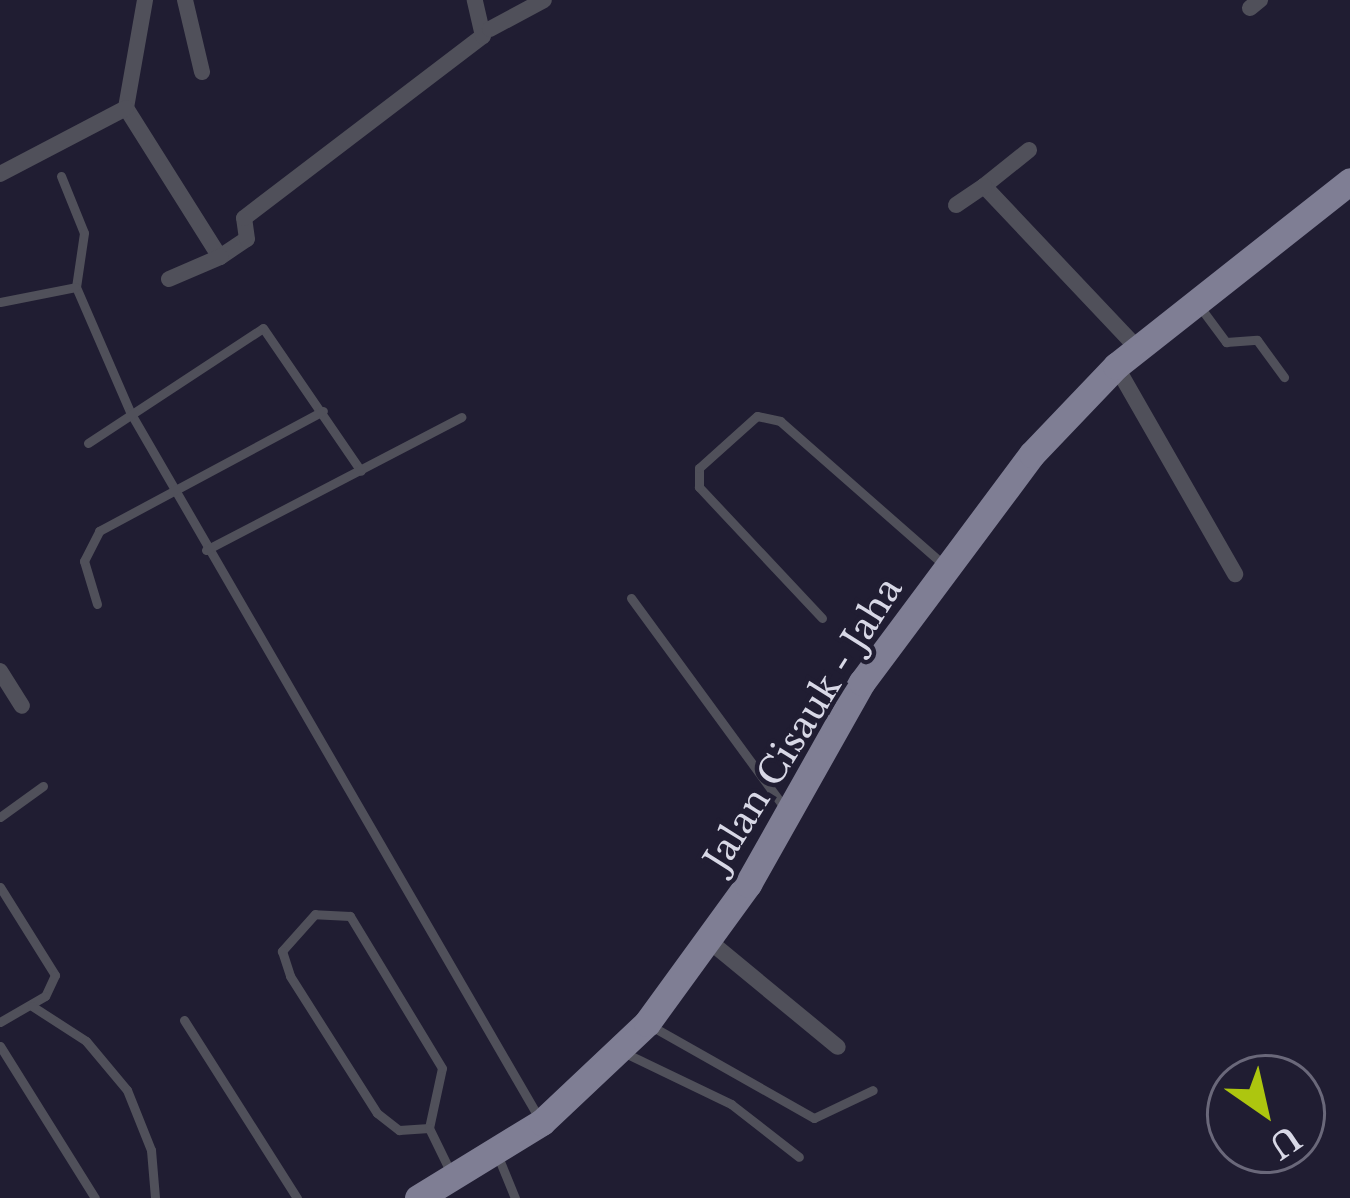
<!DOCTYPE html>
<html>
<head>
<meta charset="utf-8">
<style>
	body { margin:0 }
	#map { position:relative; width:1350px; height:1198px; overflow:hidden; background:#201d32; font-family:"Libre Baskerville",serif }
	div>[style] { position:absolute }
	.service>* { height:9px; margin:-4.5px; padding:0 4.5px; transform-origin:4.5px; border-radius:4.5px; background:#50505a }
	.minor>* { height:16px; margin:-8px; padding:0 8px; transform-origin:8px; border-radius:8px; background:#50505a }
	.primary>* { height:27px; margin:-13.5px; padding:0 13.5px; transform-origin:13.5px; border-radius:13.5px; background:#7f7e94 }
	span { translate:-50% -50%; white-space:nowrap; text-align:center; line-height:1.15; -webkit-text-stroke:9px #201d32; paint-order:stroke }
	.street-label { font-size:36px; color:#d8d8e6 }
	.north { position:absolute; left:1206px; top:1054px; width:120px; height:120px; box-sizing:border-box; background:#201d32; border:3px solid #6a687a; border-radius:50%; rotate:146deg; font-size:33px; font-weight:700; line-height:48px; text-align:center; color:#d8d8e6 }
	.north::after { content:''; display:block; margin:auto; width:42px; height:54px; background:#adc60f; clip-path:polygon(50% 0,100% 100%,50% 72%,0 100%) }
</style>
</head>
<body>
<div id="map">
	<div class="service">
		<div style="left:61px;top:176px;width:61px;rotate:68deg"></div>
		<div style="left:84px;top:233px;width:55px;rotate:98.4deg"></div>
		<div style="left:76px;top:287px;width:136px;rotate:66.6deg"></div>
		<div style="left:130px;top:412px;width:816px;rotate:59.92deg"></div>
		<div style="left:0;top:302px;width:77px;rotate:-11.2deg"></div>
		<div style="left:1197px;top:303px;width:49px;rotate:53.4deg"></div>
		<div style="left:1226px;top:342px;width:31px;rotate:-4deg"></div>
		<div style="left:1257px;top:340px;width:46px;rotate:53.9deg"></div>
		<div style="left:88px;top:443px;width:209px;rotate:-33.3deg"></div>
		<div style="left:263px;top:328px;width:173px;rotate:55.6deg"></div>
		<div style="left:206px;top:550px;width:288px;rotate:-27.5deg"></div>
		<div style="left:631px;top:598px;width:259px;rotate:53.8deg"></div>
		<div style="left:97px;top:604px;width:45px;rotate:-106.8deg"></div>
		<div style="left:84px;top:561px;width:34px;rotate:-63deg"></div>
		<div style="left:99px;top:531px;width:254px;rotate:-28.2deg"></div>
		<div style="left:822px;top:618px;width:180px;rotate:-133.2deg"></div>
		<div style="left:699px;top:487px;width:19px;rotate:-90deg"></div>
		<div style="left:699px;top:468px;width:78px;rotate:-41.9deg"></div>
		<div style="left:757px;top:416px;width:24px;rotate:12deg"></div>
		<div style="left:780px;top:421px;width:220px;rotate:41.3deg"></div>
		<div style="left:0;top:817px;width:53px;rotate:-35.8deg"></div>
		<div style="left:0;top:887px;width:104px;rotate:58deg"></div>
		<div style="left:55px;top:975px;width:23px;rotate:115deg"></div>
		<div style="left:45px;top:996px;width:52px;rotate:150deg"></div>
		<div style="left:32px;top:1006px;width:64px;rotate:32.9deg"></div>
		<div style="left:86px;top:1041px;width:64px;rotate:50.1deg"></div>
		<div style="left:127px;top:1090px;width:65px;rotate:68.2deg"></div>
		<div style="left:151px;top:1150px;width:48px;rotate:85.2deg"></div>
		<div style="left:184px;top:1020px;width:211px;rotate:57.6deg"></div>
		<div style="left:653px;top:1027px;width:185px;rotate:29.5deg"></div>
		<div style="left:814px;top:1118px;width:65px;rotate:-25.4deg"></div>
		<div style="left:0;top:1046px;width:179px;rotate:58deg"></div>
		<div style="left:625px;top:1053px;width:118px;rotate:25.7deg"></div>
		<div style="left:731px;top:1104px;width:86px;rotate:37.9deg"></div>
		<div style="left:429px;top:1128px;width:61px;rotate:-77.8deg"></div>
		<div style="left:442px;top:1068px;width:178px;rotate:-121.2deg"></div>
		<div style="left:350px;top:916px;width:35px;rotate:-177deg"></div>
		<div style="left:315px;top:914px;width:50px;rotate:131.7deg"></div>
		<div style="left:282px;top:951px;width:26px;rotate:72deg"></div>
		<div style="left:290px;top:976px;width:162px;rotate:57.6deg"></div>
		<div style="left:377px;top:1113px;width:28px;rotate:38deg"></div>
		<div style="left:399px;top:1130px;width:30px;rotate:-4deg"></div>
		<div style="left:429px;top:1128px;width:50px;rotate:63.9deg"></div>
		<div style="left:497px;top:1154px;width:48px;rotate:67.8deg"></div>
	</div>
	<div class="minor">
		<div style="left:145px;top:0;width:110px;rotate:100deg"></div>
		<div style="left:126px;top:108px;width:176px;rotate:57.8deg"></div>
		<div style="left:220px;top:257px;width:32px;rotate:-34deg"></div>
		<div style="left:247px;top:239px;width:21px;rotate:-98deg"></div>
		<div style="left:244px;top:218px;width:300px;rotate:-37.3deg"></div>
		<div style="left:483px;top:36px;width:37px;rotate:-103deg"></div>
		<div style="left:185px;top:0;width:74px;rotate:76.7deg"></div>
		<div style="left:1250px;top:8px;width:13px;rotate:-39deg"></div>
		<div style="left:490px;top:29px;width:61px;rotate:-28.2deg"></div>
		<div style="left:1029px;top:150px;width:58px;rotate:141.3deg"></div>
		<div style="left:984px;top:186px;width:224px;rotate:46.6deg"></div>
		<div style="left:0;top:174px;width:142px;rotate:-27.6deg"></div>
		<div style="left:956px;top:205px;width:34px;rotate:-34deg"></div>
		<div style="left:169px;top:279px;width:56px;rotate:-23.3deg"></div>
		<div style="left:1116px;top:366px;width:240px;rotate:60.2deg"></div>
		<div style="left:0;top:671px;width:41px;rotate:57.8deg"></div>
		<div style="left:708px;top:940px;width:168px;rotate:39.5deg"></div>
	</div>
	<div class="primary">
		<div style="left:418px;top:1198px;width:145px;rotate:-31.5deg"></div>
		<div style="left:542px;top:1122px;width:144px;rotate:-43.3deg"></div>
		<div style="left:647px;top:1023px;width:172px;rotate:-54deg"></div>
		<div style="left:748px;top:884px;width:232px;rotate:-60.6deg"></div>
		<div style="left:862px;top:682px;width:284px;rotate:-53.3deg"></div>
		<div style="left:1032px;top:454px;width:122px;rotate:-46.3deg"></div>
		<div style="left:1116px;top:366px;width:298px;rotate:-38.3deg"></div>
	</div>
	<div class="street-label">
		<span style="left:803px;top:724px;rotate:-58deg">Jalan Cisauk - Jaha</span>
	</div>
	<div class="north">U</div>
</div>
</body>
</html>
